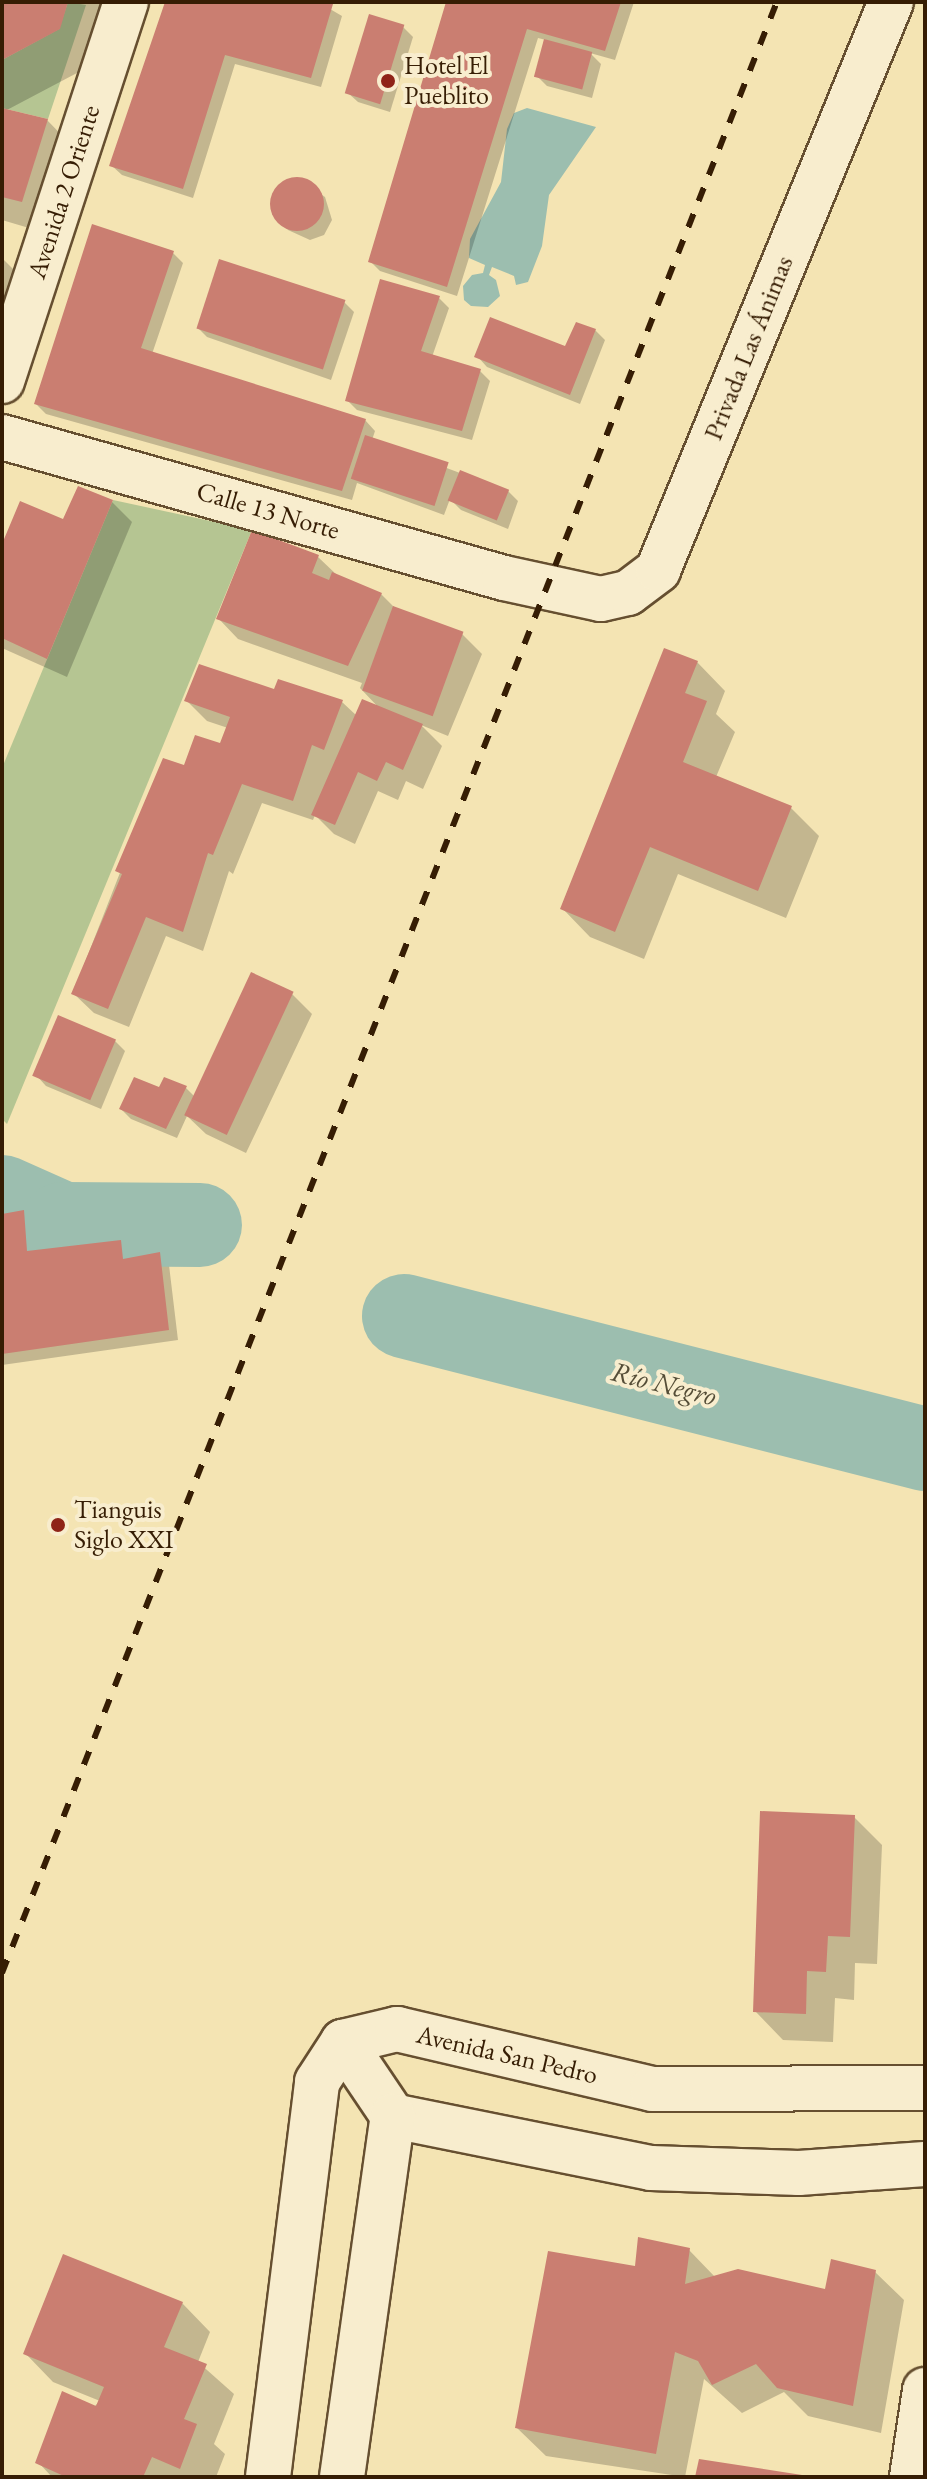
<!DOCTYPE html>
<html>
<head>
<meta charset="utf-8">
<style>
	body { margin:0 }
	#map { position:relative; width:927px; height:2479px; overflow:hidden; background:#f4e4b3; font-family:"EB Garamond",serif }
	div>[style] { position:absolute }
	.green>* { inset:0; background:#b5c592 }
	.water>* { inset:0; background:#9cbeaf }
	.shadow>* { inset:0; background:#0003 }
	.river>* { height:84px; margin:-42px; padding:0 42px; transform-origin:42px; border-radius:42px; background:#9cbeaf }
	.building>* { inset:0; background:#ca7e71; transform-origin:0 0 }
	.round { border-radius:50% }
	.roads { filter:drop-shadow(2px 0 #664f30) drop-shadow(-2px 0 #664f30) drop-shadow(0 2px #664f30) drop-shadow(0 -2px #664f30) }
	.street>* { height:44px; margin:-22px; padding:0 22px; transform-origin:22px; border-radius:22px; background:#f8edce }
	.rail>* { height:6px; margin-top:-3px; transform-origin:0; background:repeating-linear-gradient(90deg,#361d04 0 14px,transparent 0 28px) }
	.dots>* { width:22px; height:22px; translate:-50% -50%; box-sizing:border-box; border:4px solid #f8edce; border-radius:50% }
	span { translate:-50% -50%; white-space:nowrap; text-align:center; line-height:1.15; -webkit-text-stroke:8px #f8edce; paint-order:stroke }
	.poi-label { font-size:26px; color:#361d04 }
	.left { translate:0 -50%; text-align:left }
	.street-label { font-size:26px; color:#361d04 }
	.water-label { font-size:28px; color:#554d37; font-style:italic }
	.frame { position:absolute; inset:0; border:4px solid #361d04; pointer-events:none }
</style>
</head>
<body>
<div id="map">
	<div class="green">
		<div style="clip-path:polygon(68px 2px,86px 5px,48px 119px,2px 108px,2px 60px,59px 29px)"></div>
		<div style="clip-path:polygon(113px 500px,252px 530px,7px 1124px,2px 1119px,2px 768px)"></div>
	</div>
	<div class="water">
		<div style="clip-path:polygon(527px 108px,596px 127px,549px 195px,542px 246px,528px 282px,516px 285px,514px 276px,492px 267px,489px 275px,496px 280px,500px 296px,488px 307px,471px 306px,464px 300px,463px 286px,472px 275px,483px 273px,485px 265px,469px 258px,470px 239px,501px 182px,507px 129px,514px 113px)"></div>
	</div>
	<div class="shadow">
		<div style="clip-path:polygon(2px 2px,133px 2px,94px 64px,5px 111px,47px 120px,81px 155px,56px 236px,2px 220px)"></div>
		<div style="clip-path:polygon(167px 2px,318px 2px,342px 16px,321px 87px,235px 64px,193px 198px,122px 175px,111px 165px)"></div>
		<div style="clip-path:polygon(449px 2px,634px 2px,615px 60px,590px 53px,601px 64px,592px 98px,547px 86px,537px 76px,546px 40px,538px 38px,457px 296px,380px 271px,370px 261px)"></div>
		<div style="clip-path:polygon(403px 27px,413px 37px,390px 112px,358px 102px,347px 92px)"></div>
		<div style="clip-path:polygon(299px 179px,325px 197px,332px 220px,324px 235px,310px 240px,288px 230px,272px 204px,277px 189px)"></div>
		<div style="clip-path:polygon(173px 253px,183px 263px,152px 354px,365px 420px,375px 431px,372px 440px,508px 491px,518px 501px,508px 529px,461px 510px,450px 499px,444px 515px,357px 483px,352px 500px,46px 414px,36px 404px)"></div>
		<div style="clip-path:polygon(2px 258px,16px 272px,2px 325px)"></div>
		<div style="clip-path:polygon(439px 298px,449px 308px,432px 357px,480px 371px,490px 381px,472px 440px,357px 410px,347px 400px)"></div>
		<div style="clip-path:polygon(344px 302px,354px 312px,331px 380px,207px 337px,197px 327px)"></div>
		<div style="clip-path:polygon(595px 330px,605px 340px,580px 404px,487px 367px,477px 356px,566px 349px)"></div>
		<div style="clip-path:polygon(112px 502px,132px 522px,67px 677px,2px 648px,2px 549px)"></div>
		<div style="clip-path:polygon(318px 557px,338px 576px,381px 594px,396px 609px,462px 634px,482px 654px,448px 736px,421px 725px,442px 746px,423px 789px,406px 781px,398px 800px,378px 791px,355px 844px,334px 834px,315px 815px,313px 820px,262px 803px,233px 874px,229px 871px,203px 951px,166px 936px,129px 1027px,94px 1013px,73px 993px,164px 760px,185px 767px,221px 745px,228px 728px,207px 721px,187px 701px,275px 691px,342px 702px,357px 716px,380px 709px,360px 688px,362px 683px,238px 639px,218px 618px)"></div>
		<div style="clip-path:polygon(697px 662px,725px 691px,716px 714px,735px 732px,716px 777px,791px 808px,819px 836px,786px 918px,678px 874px,644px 959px,590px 937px,562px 908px)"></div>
		<div style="clip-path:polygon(252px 975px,292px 994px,312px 1014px,246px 1153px,206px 1134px,187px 1116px,177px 1138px,131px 1119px,121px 1109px,160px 1090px,186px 1088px,194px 1096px)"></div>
		<div style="clip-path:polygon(115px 1041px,125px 1051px,101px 1109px,46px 1086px,36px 1075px)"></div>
		<div style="clip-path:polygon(23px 1213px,33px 1223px,36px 1252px,120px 1242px,131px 1259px,159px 1254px,169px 1265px,178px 1340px,2px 1365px,2px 1216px)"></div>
		<div style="clip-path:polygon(854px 1817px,882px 1845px,877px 1964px,855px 1963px,854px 2000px,835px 1998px,833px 2042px,783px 2040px,755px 2011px)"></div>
		<div style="clip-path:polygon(689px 2250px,716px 2278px,826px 2291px,875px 2272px,904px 2300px,881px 2433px,808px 2416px,784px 2392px,742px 2413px,704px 2379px,685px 2477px,546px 2456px,517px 2428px,636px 2269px)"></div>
		<div style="clip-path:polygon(182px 2303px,210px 2332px,198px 2362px,234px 2394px,214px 2444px,225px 2454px,216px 2477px,52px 2477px,38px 2462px,100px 2401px,53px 2382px,25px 2353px)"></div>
	</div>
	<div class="river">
		<div style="left:2px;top:1197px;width:67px;rotate:23.9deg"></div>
		<div style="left:63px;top:1224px;width:137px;rotate:0.4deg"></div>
		<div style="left:404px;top:1316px;width:538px;rotate:14.32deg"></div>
	</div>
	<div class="building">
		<div style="clip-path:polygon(2px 2px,68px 2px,60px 29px,2px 60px)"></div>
		<div style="clip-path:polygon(165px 2px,333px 4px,311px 78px,225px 55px,183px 189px,109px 166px)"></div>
		<div style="clip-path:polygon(446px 2px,621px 2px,605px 51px,527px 29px,447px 287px,368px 262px)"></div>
		<div style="left:369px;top:14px;width:37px;height:83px;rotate:17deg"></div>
		<div style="left:544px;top:39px;width:50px;height:39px;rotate:15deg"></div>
		<div style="clip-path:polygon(2px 108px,48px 119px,22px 202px,2px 197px)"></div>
		<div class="round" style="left:270px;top:177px;width:54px;height:54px"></div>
		<div style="clip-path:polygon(92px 224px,174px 251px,141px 348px,366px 419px,342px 491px,34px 404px)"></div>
		<div style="left:219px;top:259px;width:133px;height:73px;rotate:18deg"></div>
		<div style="clip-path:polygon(380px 279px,440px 296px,421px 351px,481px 369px,462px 431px,345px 401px)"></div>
		<div style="clip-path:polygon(490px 317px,565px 346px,576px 322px,596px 329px,570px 395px,474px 357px)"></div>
		<div style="left:365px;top:435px;width:88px;height:46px;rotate:18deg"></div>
		<div style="left:460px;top:470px;width:53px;height:33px;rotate:22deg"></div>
		<div style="clip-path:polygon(78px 486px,113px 500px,47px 659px,2px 638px,2px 544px,20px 501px,63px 519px)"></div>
		<div style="clip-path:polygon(252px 530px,319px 555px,312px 573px,329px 580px,332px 572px,382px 593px,348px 666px,216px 619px)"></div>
		<div style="left:393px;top:606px;width:75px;height:90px;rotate:20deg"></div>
		<div style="clip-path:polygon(664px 648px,698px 661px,685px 693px,707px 701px,683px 762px,792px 806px,758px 891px,650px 847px,615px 932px,560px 909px)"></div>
		<div style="clip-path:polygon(199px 664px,274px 689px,278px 679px,343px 700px,324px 750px,312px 745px,293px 801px,242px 784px,213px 855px,208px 853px,183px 932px,146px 917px,108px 1009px,71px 994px,122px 874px,115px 871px,135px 824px,163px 758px,184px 765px,195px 735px,220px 743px,230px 717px,184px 701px)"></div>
		<div style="clip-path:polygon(362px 699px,423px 724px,403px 770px,386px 762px,377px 781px,358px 772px,335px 825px,311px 815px)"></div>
		<div style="left:251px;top:972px;width:47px;height:158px;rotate:25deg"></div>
		<div style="left:58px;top:1015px;width:63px;height:66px;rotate:23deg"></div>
		<div style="clip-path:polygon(134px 1077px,159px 1087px,164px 1077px,187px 1086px,166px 1129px,119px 1109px)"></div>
		<div style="clip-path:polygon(24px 1210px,27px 1251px,121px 1240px,123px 1259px,160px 1252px,169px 1330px,2px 1354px,2px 1214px)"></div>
		<div style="clip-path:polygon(760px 1811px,855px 1815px,850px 1937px,828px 1936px,826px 1972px,807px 1971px,806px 2014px,753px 2012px)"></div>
		<div style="clip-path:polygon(638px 2237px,690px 2248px,685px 2284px,738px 2269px,825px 2289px,831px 2259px,876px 2270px,853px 2406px,777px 2388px,756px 2364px,712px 2385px,698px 2361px,675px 2352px,656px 2454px,515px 2428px,548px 2251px,635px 2266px)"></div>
		<div style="clip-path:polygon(63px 2254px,183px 2302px,164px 2347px,207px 2364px,184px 2419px,197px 2424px,180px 2469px,152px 2457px,143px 2477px,66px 2477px,35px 2463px,62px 2391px,96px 2406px,104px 2387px,23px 2354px)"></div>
		<div style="clip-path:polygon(699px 2459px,802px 2475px,802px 2477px,695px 2477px)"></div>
	</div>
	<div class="roads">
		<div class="street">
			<div style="left:2px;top:381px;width:399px;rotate:-71.9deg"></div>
			<div style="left:2px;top:437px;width:521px;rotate:15.69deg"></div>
			<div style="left:504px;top:578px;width:99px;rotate:12.2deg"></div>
			<div style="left:601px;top:599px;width:28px;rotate:-13deg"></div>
			<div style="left:628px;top:593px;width:38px;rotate:-37deg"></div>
			<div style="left:658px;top:570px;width:614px;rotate:-67.7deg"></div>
			<div style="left:343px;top:2042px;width:89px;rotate:56deg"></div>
			<div style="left:393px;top:2116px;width:263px;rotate:11.4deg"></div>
			<div style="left:651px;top:2168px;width:148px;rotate:1.9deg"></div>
			<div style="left:799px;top:2173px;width:126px;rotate:-4.1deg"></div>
			<div style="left:268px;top:2477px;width:398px;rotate:-82.9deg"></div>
			<div style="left:317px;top:2082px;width:48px;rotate:-57deg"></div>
			<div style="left:343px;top:2042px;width:56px;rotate:-13.5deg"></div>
			<div style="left:397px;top:2029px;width:262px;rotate:13.2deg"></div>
			<div style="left:652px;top:2089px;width:273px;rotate:-0.2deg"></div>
			<div style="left:342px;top:2477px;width:365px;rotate:-82deg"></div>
			<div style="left:912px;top:2477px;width:88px;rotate:-81.5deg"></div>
		</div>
	</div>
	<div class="rail">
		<div style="left:2px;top:1973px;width:2118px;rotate:-68.54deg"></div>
	</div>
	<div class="dots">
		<div style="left:388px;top:81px;background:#8f2418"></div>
		<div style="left:58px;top:1525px;background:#8f2418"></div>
	</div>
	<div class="poi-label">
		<span class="left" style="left:404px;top:81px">Hotel El<br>Pueblito</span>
		<span class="left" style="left:74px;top:1525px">Tianguis<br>Siglo XXI</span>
	</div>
	<div class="street-label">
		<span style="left:64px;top:192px;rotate:-72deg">Avenida 2 Oriente</span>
		<span style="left:749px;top:348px;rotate:-68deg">Privada Las Ánimas</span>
		<span style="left:268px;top:511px;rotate:16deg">Calle 13 Norte</span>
		<span style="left:507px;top:2055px;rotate:13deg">Avenida San Pedro</span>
	</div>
	<div class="water-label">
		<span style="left:664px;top:1383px;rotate:14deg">Río Negro</span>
	</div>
	<div class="frame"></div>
</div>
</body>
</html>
